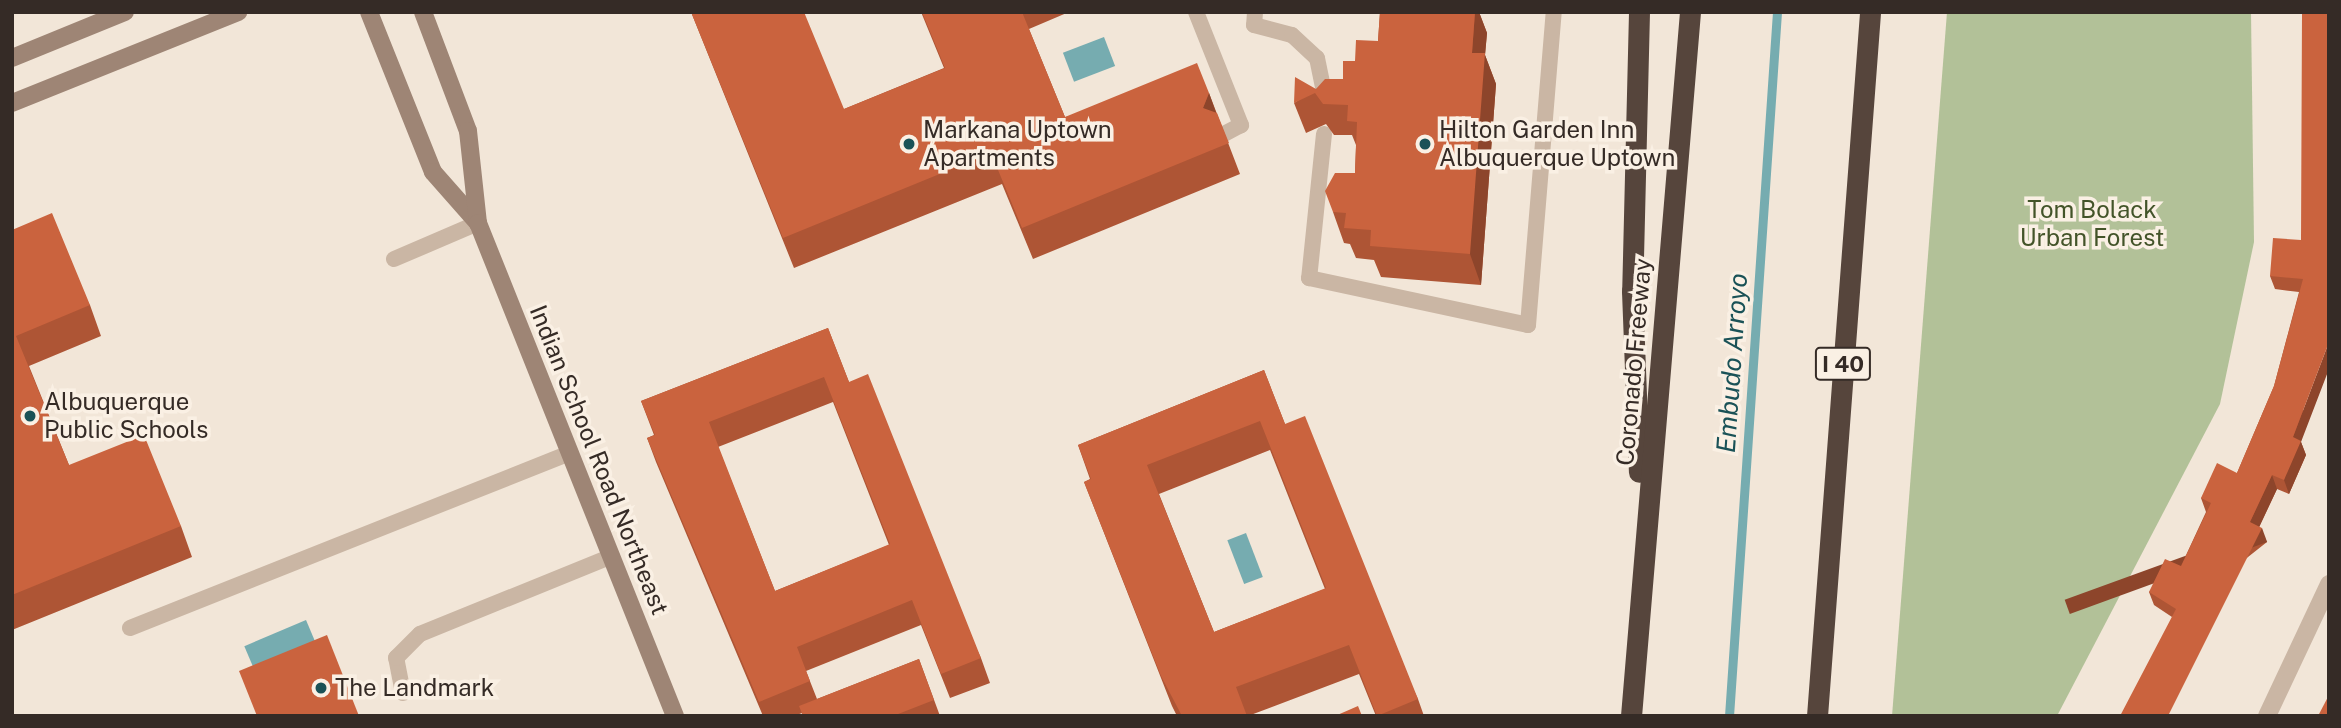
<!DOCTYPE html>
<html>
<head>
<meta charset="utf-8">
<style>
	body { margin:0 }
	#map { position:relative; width:2341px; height:728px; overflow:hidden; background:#f2e6d8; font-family:"Public Sans",sans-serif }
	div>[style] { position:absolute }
	.green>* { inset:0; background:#b2c198 }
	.water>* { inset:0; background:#76acb0; transform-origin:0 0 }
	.stream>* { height:9px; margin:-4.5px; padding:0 4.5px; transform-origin:4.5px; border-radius:4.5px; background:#76acb0 }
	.lane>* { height:16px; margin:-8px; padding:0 8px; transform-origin:8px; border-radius:8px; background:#cab6a4 }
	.street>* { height:18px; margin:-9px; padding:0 9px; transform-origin:9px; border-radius:9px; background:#cab6a4 }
	.secondary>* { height:18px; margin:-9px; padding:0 9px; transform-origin:9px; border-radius:9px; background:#9e8575 }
	.highway>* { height:21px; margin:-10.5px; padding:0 10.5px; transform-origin:10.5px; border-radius:10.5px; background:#56453c }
	.wall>* { inset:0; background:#ae5535 }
	.shaded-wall>* { inset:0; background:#8d452b; transform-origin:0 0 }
	.building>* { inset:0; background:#ca633e }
	.dots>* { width:19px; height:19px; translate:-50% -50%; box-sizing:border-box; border:4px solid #faf0e4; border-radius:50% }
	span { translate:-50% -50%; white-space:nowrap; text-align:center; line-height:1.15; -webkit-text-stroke:7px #faf0e4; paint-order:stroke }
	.shield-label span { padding:2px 5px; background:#faf0e4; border:2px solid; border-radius:5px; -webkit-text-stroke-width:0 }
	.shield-label { font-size:23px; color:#352b26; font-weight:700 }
	.poi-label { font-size:24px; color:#352b26 }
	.left { translate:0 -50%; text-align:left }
	.park-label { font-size:24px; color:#435429 }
	.street-label { font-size:24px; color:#352b26 }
	.water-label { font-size:26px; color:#1a5257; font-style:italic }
	.frame { position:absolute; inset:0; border:14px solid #352b26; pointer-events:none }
</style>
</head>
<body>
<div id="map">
	<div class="green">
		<div style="clip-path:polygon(1947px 12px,2251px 12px,2254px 242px,2220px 404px,2057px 716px,1892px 716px)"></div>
	</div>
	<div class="water">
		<div style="left:1104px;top:37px;width:31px;height:44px;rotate:69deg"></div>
		<div style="left:1246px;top:533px;width:47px;height:20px;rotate:69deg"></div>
		<div style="left:306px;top:620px;width:33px;height:67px;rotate:67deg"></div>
	</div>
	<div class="stream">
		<div style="left:1729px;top:716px;width:706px;rotate:-86.1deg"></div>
	</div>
	<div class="lane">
		<div style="left:1196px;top:12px;width:122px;rotate:68.3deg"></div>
		<div style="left:1241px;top:125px;width:19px;rotate:152deg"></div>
		<div style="left:1255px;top:12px;width:13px;rotate:94deg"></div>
		<div style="left:1254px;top:25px;width:39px;rotate:15deg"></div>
		<div style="left:1292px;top:35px;width:34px;rotate:43deg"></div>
		<div style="left:1317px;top:58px;width:45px;rotate:78.4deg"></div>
		<div style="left:1324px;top:134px;width:145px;rotate:95.9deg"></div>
		<div style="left:1309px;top:278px;width:224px;rotate:12.1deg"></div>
		<div style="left:1528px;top:325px;width:314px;rotate:-85.3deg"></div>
		<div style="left:394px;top:259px;width:91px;rotate:-23.2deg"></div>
		<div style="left:130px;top:628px;width:474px;rotate:-21.7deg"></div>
		<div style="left:403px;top:693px;width:36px;rotate:-101deg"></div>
		<div style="left:396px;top:658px;width:34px;rotate:-45deg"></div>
		<div style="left:420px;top:634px;width:207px;rotate:-22.1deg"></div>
	</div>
	<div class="street">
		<div style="left:2267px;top:716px;width:146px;rotate:-64.8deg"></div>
	</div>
	<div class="secondary">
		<div style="left:369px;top:12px;width:172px;rotate:68.2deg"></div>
		<div style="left:433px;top:172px;width:68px;rotate:48.6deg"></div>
		<div style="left:423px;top:12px;width:127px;rotate:69.3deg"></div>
		<div style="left:468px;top:131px;width:93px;rotate:83.8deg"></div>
		<div style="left:478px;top:223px;width:531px;rotate:68.22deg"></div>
		<div style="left:12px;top:58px;width:122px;rotate:-22.2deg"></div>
		<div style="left:12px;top:103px;width:244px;rotate:-21.9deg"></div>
	</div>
	<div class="highway">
		<div style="left:1639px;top:12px;width:279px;rotate:91.4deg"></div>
		<div style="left:1632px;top:291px;width:181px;rotate:87.8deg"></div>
		<div style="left:1631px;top:716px;width:706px;rotate:-85.21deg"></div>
		<div style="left:1817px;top:716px;width:706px;rotate:-85.69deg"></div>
	</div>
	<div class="wall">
		<div style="clip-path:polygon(691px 12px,844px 109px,944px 68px,921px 12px,1069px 12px,1029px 29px,1065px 117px,1209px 93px,1240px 174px,1033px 259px,1002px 184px,794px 268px)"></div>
		<div style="clip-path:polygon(1380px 12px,1479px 12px,1487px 33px,1485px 55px,1496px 84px,1481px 285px,1381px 277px,1374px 260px,1356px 258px,1350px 244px,1344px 243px,1333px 212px,1355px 173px,1356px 145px,1352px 135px,1334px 135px,1326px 124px,1306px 133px,1294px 103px,1316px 89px,1343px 79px,1355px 61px,1378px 41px)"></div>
		<div style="clip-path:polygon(2329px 12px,2301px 442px,2306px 455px,2289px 494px,2277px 489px,2259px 527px,2267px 542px,2172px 617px,2154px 605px,2149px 592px,2181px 566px,2206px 512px,2201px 498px,2237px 473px,2274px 386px,2299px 292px,2275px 289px,2270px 276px,2301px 240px)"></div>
		<div style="clip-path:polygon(12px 230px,90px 305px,101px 336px,29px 366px,69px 465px,181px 526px,192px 557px,12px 630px)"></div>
		<div style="clip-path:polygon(evenodd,828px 328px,849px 382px,981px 658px,990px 683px,950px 698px,921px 625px,806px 671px,817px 699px,919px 659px,940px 716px,803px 716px,802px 713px,794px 716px,763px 716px,656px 462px,647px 438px,654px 435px,641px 401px,828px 328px,833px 402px,889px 545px,775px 591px,718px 447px,833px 402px)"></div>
		<div style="clip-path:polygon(evenodd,1264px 370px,1285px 424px,1418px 699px,1424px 716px,1376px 716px,1359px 674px,1248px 716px,1177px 716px,1172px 706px,1084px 482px,1090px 479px,1078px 445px,1264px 370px,1270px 450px,1325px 589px,1214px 632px,1159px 494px,1270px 450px)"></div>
	</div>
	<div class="shaded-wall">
		<div style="clip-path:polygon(1475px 12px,1479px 12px,1487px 33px,1485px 55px,1496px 84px,1481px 285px,1470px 254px,1472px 53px)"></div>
		<div style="clip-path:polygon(1209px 93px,1220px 124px,1203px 108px)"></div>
		<div style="clip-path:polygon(2329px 342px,2329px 369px,2301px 442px,2306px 455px,2289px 494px,2284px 480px,2293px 437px)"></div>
		<div style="clip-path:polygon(2272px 475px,2277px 489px,2255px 536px,2250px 522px)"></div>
		<div style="left:2262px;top:528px;width:15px;height:210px;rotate:70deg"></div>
	</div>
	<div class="building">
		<div style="clip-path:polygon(691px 12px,804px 12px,844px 109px,945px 68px,922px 12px,1022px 12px,1065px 117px,1197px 63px,1209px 93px,1203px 108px,1217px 113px,1229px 143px,1022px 228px,991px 153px,783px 238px)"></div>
		<div style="clip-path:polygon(1380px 12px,1475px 12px,1472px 53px,1485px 53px,1470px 254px,1370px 246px,1371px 230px,1344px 228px,1346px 213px,1333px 212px,1325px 191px,1335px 173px,1355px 173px,1357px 122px,1347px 121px,1348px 105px,1323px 104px,1315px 93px,1294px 103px,1295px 77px,1316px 89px,1325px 79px,1343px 79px,1343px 61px,1355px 61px,1356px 40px,1378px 41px)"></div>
		<div style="clip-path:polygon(2302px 12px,2329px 12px,2329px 342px,2293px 437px,2301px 441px,2284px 480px,2272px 475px,2250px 522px,2262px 528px,2168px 716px,2120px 716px,2176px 609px,2149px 592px,2165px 559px,2181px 566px,2211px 503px,2201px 498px,2217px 463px,2237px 473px,2274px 386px,2303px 279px,2270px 276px,2273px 238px,2301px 240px)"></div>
		<div style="clip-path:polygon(52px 213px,90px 305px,16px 336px,69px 465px,144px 435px,181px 526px,12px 595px,12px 230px)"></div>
		<div style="clip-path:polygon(evenodd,828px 328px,849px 382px,868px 374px,981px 658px,941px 674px,912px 600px,797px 647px,810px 681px,759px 702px,647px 438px,655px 435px,641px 401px,828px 328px,824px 377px,890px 544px,775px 591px,709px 422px,824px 377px)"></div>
		<div style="clip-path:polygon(evenodd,1264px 370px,1285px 424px,1305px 416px,1418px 699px,1377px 716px,1349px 645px,1236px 687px,1247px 716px,1182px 716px,1161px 676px,1084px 482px,1091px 479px,1078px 445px,1264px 370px,1260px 421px,1326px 588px,1214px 632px,1147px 465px,1260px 421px)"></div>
		<div style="clip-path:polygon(327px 635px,359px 716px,257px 716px,239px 671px)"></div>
		<div style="clip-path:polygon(919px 659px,934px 700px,893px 716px,803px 716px,799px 706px)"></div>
		<div style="clip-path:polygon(2329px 695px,2329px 716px,2318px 716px)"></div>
		<div style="clip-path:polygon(1358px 706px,1362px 716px,1335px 716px)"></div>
	</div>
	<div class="dots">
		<div style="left:909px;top:144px;background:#1a5257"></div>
		<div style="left:1425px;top:144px;background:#1a5257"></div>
		<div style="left:30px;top:416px;background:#1a5257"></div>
		<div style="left:321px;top:688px;background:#1a5257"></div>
	</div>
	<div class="shield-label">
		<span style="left:1843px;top:364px">I 40</span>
	</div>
	<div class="poi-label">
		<span class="left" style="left:923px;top:144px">Markana Uptown<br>Apartments</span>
		<span class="left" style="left:1439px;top:144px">Hilton Garden Inn<br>Albuquerque Uptown</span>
		<span class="left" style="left:44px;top:416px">Albuquerque<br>Public Schools</span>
		<span class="left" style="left:335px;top:688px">The Landmark</span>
	</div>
	<div class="park-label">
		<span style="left:2092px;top:224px">Tom Bolack<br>Urban Forest</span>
	</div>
	<div class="street-label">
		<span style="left:1634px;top:362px;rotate:-85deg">Coronado Freeway</span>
		<span style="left:599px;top:460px;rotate:68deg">Indian School Road Northeast</span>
	</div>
	<div class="water-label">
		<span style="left:1732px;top:363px;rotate:-86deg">Embudo Arroyo</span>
	</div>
	<div class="frame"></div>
</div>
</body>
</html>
